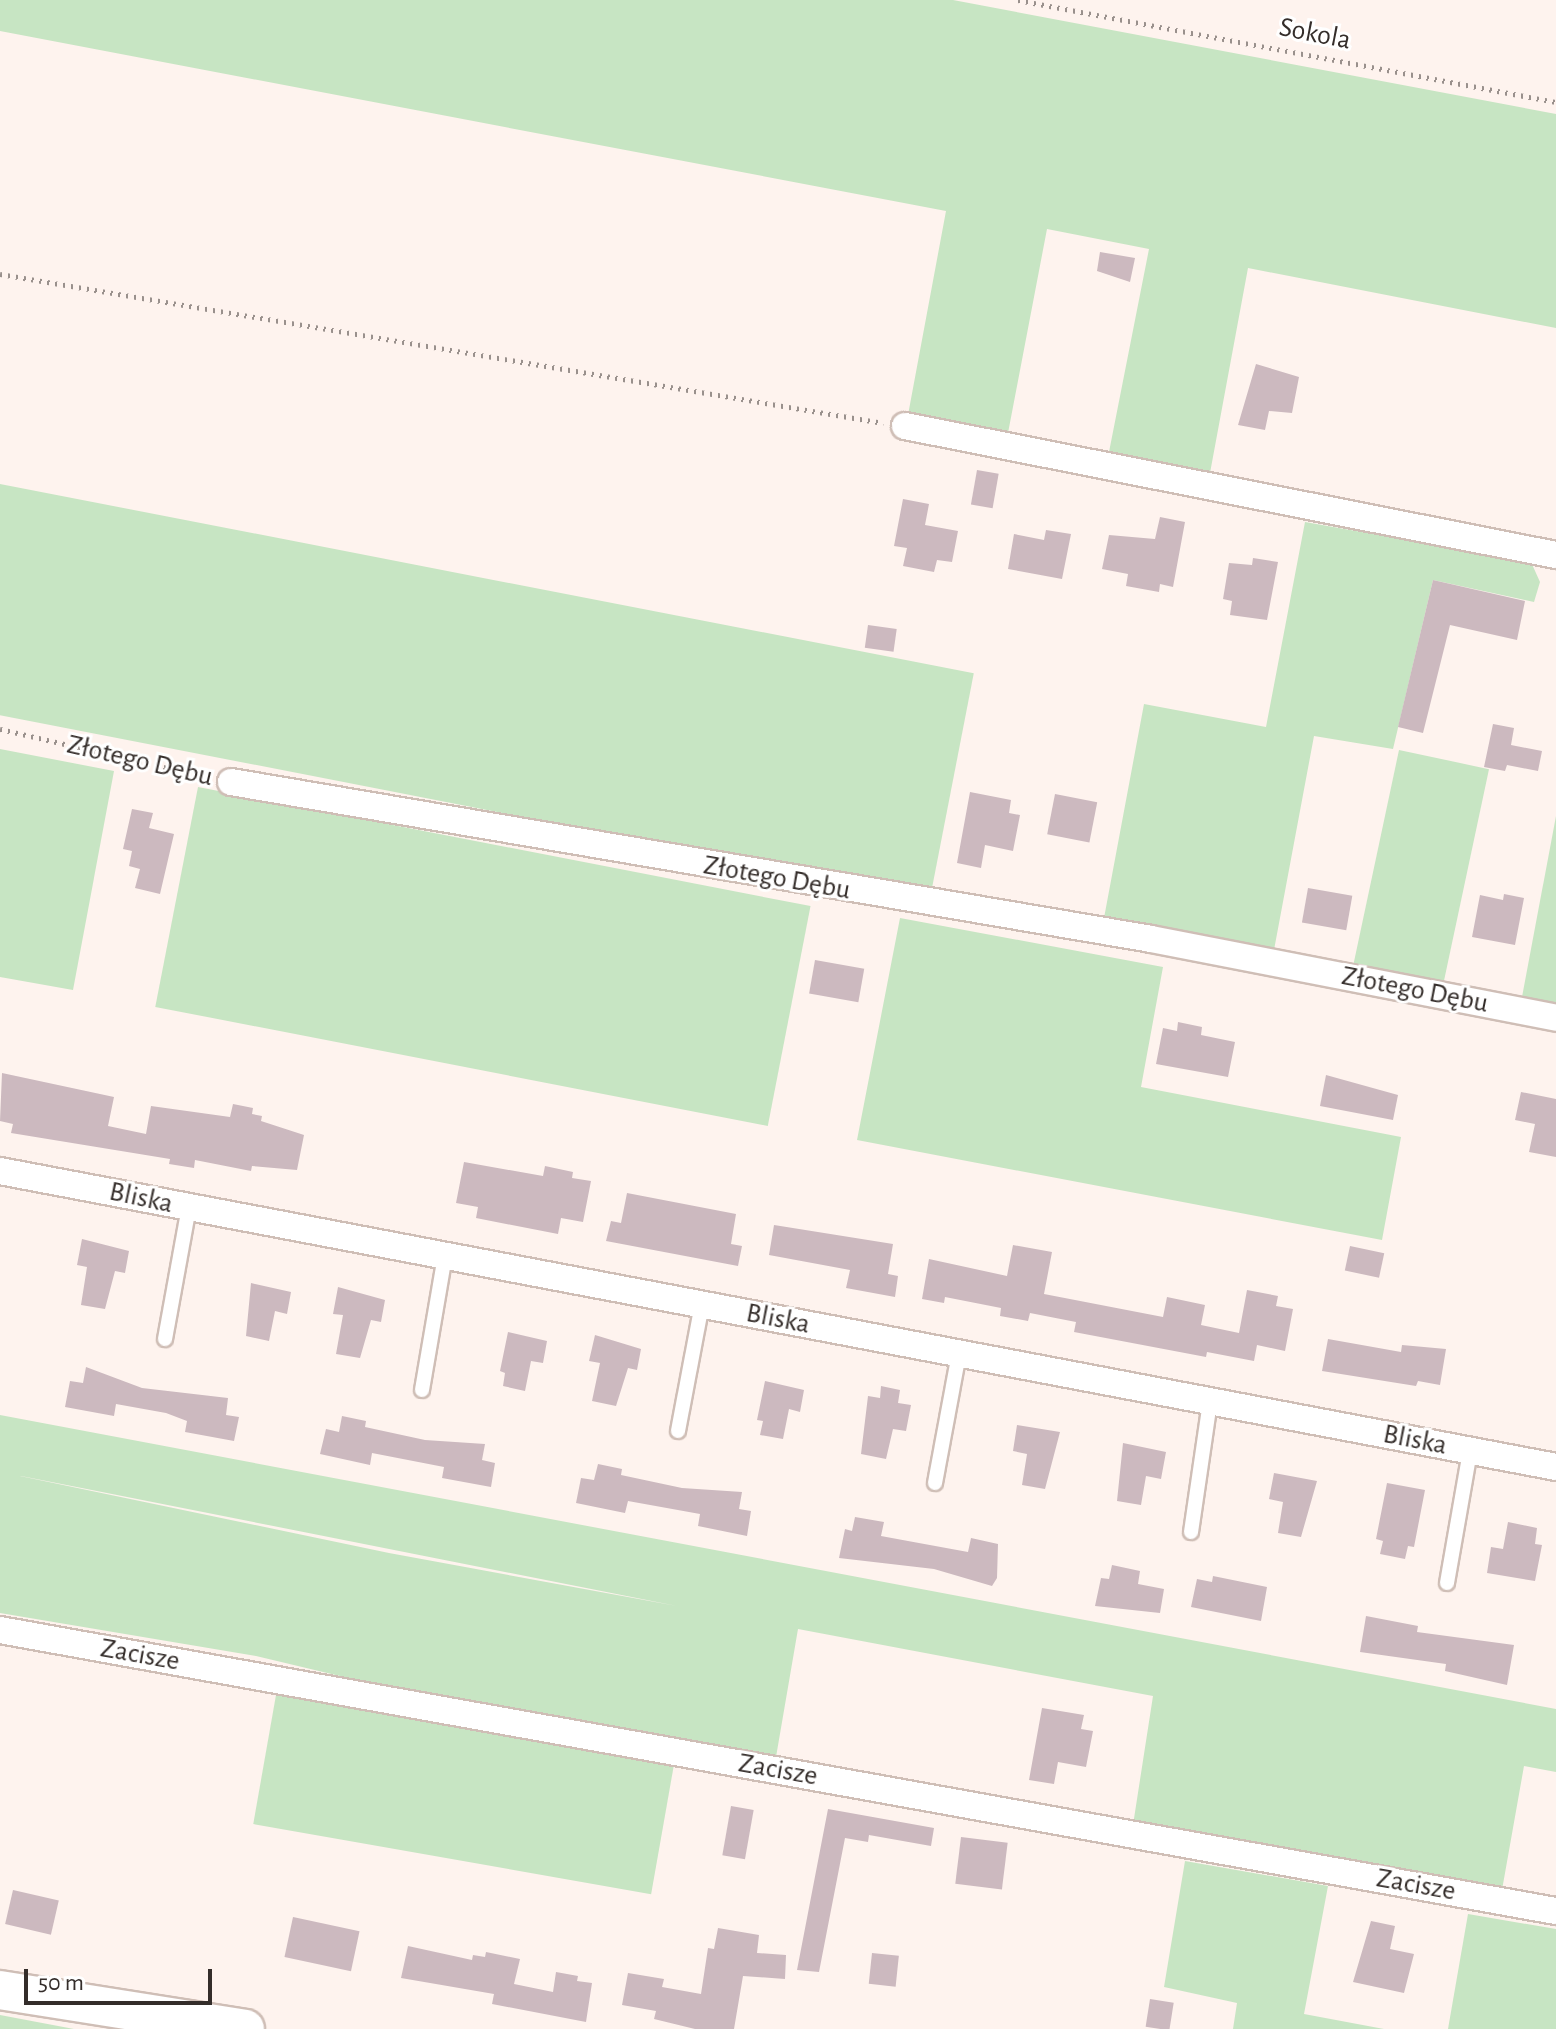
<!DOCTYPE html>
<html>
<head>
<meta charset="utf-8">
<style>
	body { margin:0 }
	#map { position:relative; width:1556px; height:2029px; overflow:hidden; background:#fef3ee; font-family:"Alegreya Sans",sans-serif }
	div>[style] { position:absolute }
	.green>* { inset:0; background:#c7e5c3; transform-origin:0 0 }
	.building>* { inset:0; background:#ccb9bf; transform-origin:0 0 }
	.path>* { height:5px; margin-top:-2.5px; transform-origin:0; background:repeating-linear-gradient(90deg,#99908c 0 2px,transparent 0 8px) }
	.roads { filter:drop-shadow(2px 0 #cfbeb6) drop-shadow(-2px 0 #cfbeb6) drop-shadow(0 2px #cfbeb6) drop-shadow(0 -2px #cfbeb6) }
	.lane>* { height:14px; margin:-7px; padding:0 7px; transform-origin:7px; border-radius:7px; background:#fff }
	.street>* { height:26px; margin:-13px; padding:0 13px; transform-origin:13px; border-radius:13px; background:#fff }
	.secondary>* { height:38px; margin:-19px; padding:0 19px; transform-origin:19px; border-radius:19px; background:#fff }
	span { translate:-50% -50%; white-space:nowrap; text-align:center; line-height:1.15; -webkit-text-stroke:6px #fff; paint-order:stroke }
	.street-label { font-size:28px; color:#342d2a }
	.scale { position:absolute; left:24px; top:1969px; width:188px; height:36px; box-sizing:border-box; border:4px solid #342d2a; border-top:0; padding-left:10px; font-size:24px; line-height:28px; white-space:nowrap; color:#342d2a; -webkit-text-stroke:6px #fff; paint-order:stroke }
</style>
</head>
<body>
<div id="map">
	<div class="green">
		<div style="clip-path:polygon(0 0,953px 0,1556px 114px,1556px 328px,1248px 268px,1210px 473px,1109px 452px,1149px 249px,1047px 229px,1008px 433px,908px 415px,946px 211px,0 31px)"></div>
		<div style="left:0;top:484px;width:992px;height:227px;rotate:11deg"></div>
		<div style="clip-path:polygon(1305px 522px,1531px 562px,1540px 582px,1534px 602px,1433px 580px,1393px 749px,1314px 736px,1274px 950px,1104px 918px,1144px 704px,1266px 727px)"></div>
		<div style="clip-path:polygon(0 749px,114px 771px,73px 990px,0 977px)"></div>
		<div style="left:1399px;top:750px;width:92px;height:220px;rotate:12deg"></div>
		<div style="left:198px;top:787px;width:624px;height:224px;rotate:11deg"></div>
		<div style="clip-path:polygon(1556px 816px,1556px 1006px,1522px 997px)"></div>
		<div style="clip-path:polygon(900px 918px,1163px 967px,1141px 1087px,1401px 1137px,1382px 1240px,857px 1140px)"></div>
		<div style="clip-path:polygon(evenodd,0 1415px,1556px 1709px,1556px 1772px,1524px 1766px,1502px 1890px,1133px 1825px,1153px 1696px,798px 1629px,776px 1757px,365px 1682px,256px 1656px,0 1613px,0 1415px,20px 1476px,21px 1476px,677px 1606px,389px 1553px,20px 1476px)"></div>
		<div style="left:276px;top:1695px;width:404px;height:131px;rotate:10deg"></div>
		<div style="clip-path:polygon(1185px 1861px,1328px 1886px,1304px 2014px,1384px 2029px,1233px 2029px,1237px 2003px,1164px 1987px)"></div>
		<div style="clip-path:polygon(1468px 1914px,1556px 1929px,1556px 2029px,1448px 2029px)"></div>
		<div style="clip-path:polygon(0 2015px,74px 2029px,0 2029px)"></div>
	</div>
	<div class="building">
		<div style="clip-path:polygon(1100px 252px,1135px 258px,1130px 282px,1097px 271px)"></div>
		<div style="clip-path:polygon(1256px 364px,1299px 377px,1292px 413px,1269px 411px,1265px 430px,1238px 425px)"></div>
		<div style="left:977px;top:470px;width:22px;height:35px;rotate:10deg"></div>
		<div style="clip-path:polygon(903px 499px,929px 504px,925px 525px,958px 531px,952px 562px,937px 560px,934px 572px,903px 566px,907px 548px,894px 546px)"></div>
		<div style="clip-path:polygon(1160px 517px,1185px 522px,1173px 587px,1160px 584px,1159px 592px,1126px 586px,1128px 574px,1102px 569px,1109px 535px,1155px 539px)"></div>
		<div style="clip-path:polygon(1046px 530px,1071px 534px,1062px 579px,1008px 569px,1014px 534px,1044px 540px)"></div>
		<div style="clip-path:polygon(1253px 558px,1278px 562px,1267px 620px,1230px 615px,1232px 601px,1223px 599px,1229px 563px,1252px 565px)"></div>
		<div style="clip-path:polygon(1433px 580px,1525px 601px,1517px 640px,1450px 625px,1423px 733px,1398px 727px)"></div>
		<div style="left:868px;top:625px;width:29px;height:23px;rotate:8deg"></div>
		<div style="clip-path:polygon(1493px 724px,1514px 728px,1511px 745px,1542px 751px,1538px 771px,1507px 765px,1505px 771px,1484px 767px)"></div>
		<div style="clip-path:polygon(970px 792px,1011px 800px,1009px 813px,1020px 815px,1013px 851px,985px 845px,981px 868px,957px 863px)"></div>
		<div style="left:1055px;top:794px;width:43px;height:41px;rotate:11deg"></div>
		<div style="clip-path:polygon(132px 809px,153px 813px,149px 828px,174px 834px,160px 894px,135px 888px,140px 869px,129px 866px,132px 851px,123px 849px)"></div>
		<div style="left:1308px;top:888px;width:45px;height:35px;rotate:10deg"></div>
		<div style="clip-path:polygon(1504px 894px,1524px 898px,1515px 945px,1472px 937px,1480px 895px,1503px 900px)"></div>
		<div style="left:815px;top:960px;width:50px;height:34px;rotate:10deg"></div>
		<div style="clip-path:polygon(1178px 1022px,1202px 1027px,1201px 1035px,1235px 1042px,1228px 1077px,1156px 1064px,1163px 1028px,1177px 1031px)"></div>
		<div style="clip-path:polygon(2px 1073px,114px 1097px,108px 1126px,146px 1134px,151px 1106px,230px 1117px,233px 1104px,253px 1108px,252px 1114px,262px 1116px,261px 1121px,304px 1135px,297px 1170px,252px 1166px,251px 1171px,195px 1160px,194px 1168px,169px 1164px,170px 1159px,11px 1133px,13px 1124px,0 1121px)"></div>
		<div style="clip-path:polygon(1326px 1075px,1398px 1095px,1393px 1120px,1320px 1106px)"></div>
		<div style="clip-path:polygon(1521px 1092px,1556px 1099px,1556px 1157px,1529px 1152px,1535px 1124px,1515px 1120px)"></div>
		<div style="clip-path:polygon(464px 1162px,543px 1176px,545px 1166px,573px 1172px,572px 1178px,591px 1181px,583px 1222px,561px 1218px,558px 1234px,476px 1218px,478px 1207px,456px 1203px)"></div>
		<div style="clip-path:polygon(627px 1193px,736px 1214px,731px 1244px,742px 1246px,738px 1266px,606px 1241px,611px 1221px,621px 1223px)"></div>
		<div style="clip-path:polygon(774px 1225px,893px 1244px,888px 1274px,898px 1276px,895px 1297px,846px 1288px,850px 1270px,769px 1255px)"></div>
		<div style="clip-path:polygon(82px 1239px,129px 1251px,125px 1273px,115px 1271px,105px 1309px,81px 1305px,87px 1267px,77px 1265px)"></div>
		<div style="clip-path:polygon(1013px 1245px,1052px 1252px,1044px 1294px,1163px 1317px,1167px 1297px,1205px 1305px,1201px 1325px,1239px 1333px,1247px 1290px,1278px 1296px,1276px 1306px,1293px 1309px,1285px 1351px,1257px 1345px,1254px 1361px,1207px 1352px,1206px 1357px,1074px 1332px,1076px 1322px,1030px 1313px,1028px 1321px,1000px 1316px,1001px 1308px,945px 1297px,944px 1303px,922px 1299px,929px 1259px,1007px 1276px)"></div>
		<div style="left:1350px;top:1246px;width:35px;height:25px;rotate:12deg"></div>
		<div style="clip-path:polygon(251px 1283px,291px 1292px,287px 1314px,275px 1311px,269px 1341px,246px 1336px)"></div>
		<div style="clip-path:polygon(338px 1287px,385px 1300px,381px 1322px,371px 1320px,360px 1358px,336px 1354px,343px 1315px,333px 1314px)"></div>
		<div style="clip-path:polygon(508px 1332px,547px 1341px,543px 1363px,531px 1361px,525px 1391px,503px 1386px,505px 1373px,500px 1371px)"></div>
		<div style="clip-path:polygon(595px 1335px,641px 1349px,637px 1370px,628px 1368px,616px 1406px,592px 1401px,600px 1363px,589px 1361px)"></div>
		<div style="clip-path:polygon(1328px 1339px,1401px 1352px,1402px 1345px,1446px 1349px,1440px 1385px,1418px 1381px,1416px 1386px,1322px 1371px)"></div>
		<div style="clip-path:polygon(86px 1367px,142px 1388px,228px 1398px,226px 1415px,239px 1417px,234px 1441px,185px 1432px,187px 1421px,166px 1413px,116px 1404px,114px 1416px,65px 1407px,70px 1381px,83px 1383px)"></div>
		<div style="clip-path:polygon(765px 1381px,804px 1390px,800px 1412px,789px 1409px,783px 1439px,760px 1435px,763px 1421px,757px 1420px)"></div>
		<div style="clip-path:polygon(881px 1386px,900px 1390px,898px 1403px,911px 1405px,906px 1431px,893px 1429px,886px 1459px,861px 1454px,868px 1396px,880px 1398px)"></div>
		<div style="clip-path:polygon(342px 1416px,366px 1421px,365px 1427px,425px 1440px,485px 1444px,482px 1460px,495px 1463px,491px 1487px,442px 1478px,444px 1467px,372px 1453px,370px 1465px,320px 1454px,326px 1429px,339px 1432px)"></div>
		<div style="clip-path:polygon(1017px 1425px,1060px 1432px,1045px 1489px,1022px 1485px,1027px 1454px,1013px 1451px)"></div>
		<div style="clip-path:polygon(1123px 1443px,1166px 1452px,1161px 1479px,1146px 1476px,1141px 1505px,1117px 1501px)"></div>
		<div style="clip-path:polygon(598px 1464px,622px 1469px,621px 1475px,682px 1488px,742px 1492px,739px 1509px,751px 1511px,747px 1536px,698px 1526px,700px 1514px,628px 1501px,625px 1513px,576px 1503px,581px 1478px,594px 1480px)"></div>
		<div style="clip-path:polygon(1274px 1473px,1317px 1481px,1301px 1537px,1278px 1533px,1283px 1502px,1269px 1499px)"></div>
		<div style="clip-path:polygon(1387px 1483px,1425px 1490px,1414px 1547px,1408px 1546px,1405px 1559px,1380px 1554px,1383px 1541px,1376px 1539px)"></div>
		<div style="clip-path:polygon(855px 1517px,884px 1522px,881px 1536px,908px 1541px,968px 1552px,971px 1538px,998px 1544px,997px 1578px,992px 1586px,934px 1569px,839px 1558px,845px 1529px,852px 1531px)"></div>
		<div style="clip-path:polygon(1508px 1522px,1537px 1528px,1535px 1544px,1542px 1545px,1535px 1581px,1487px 1573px,1491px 1547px,1503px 1549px)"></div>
		<div style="clip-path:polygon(1112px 1565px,1140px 1571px,1138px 1584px,1164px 1589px,1160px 1613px,1095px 1606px,1101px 1578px,1109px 1579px)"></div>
		<div style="clip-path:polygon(1213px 1576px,1267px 1587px,1261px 1621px,1191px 1607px,1197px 1579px,1212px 1582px)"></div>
		<div style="clip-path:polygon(1366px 1616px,1418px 1626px,1417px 1632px,1514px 1645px,1507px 1685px,1445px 1671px,1446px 1664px,1360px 1652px)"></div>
		<div style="clip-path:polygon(1042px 1708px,1084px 1715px,1081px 1729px,1093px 1731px,1086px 1767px,1058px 1762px,1054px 1784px,1029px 1780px)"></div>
		<div style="left:731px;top:1806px;width:23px;height:50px;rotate:10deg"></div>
		<div style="clip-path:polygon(828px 1809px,934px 1828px,931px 1846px,869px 1835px,868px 1842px,845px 1838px,819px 1972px,797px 1970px)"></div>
		<div style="left:961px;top:1837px;width:47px;height:47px;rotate:7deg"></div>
		<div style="left:13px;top:1890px;width:47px;height:35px;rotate:13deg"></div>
		<div style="left:293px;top:1917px;width:68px;height:41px;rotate:12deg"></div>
		<div style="clip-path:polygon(1371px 1921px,1395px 1926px,1390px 1949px,1414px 1954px,1404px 1993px,1353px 1982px)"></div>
		<div style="clip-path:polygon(718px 1928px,759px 1935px,757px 1953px,786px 1955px,785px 1979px,743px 1976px,734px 2029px,695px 2029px,654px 2019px,656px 2011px,622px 2005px,628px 1973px,664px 1979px,662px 1987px,701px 1994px,708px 1948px,714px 1949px)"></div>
		<div style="clip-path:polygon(408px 1946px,472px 1960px,473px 1955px,485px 1957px,486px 1952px,520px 1959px,514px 1984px,553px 1992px,556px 1972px,578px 1976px,577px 1981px,592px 1983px,586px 2022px,492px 2004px,494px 1994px,401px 1978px)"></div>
		<div style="left:872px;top:1953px;width:27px;height:31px;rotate:6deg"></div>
		<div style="left:1150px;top:1999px;width:24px;height:28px;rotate:9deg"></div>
	</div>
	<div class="path">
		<div style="left:1018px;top:0;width:548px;rotate:10.74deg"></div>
		<div style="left:0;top:274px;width:896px;rotate:9.57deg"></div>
		<div style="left:0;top:729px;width:217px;rotate:13.1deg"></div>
	</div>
	<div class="roads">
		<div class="lane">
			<div style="left:165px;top:1339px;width:134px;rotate:-79.7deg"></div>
			<div style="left:422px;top:1390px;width:137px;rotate:-80.3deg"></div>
			<div style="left:678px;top:1431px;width:129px;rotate:-79.3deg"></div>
			<div style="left:935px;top:1483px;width:132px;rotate:-79.5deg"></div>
			<div style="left:1191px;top:1532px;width:132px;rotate:-81.7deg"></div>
			<div style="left:1447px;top:1583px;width:134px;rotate:-80.1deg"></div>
		</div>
		<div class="street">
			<div style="left:905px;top:426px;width:664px;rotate:11.21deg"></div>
			<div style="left:231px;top:782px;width:933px;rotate:9.68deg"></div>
			<div style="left:1151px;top:939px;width:413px;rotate:11deg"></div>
			<div style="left:0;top:1171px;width:1584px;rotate:10.77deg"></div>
			<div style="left:0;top:1630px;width:1581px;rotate:10.24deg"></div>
		</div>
		<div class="secondary">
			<div style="left:0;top:1990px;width:248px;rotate:9deg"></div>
		</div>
	</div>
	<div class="street-label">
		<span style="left:1315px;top:34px;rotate:11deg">Sokola</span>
		<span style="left:140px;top:761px;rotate:13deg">Złotego Dębu</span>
		<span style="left:777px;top:878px;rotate:10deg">Złotego Dębu</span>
		<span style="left:1415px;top:990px;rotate:11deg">Złotego Dębu</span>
		<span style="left:141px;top:1198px;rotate:12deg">Bliska</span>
		<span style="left:778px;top:1319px;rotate:11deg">Bliska</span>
		<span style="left:1415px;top:1440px;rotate:11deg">Bliska</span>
		<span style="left:140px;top:1655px;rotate:10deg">Zacisze</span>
		<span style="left:778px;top:1770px;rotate:10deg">Zacisze</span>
		<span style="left:1416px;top:1885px;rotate:10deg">Zacisze</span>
	</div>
	<div class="scale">50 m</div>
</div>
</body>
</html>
